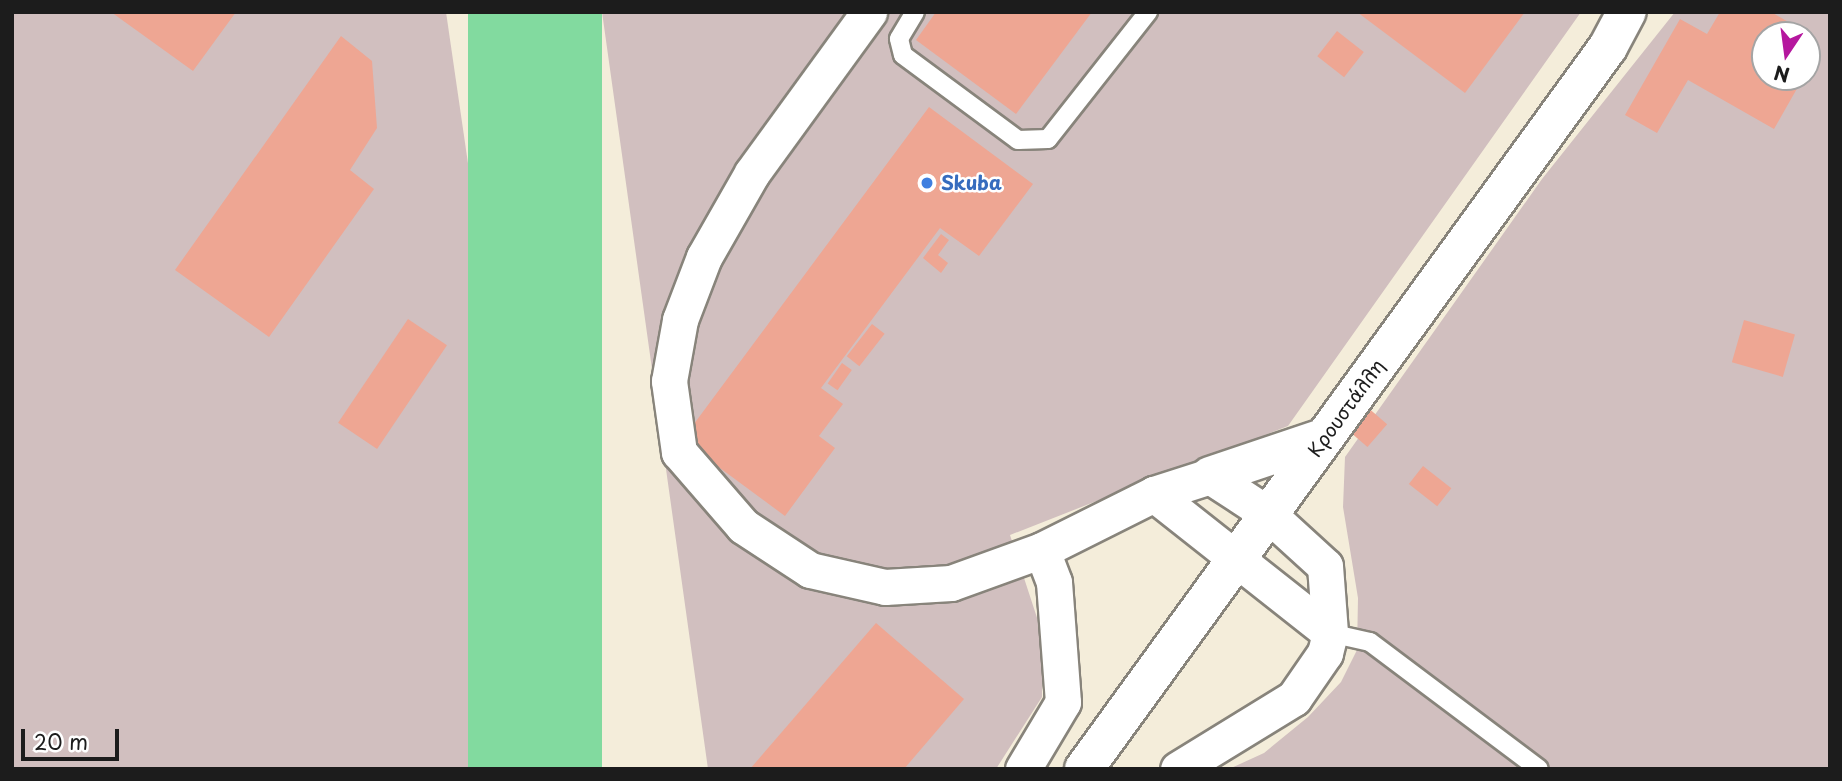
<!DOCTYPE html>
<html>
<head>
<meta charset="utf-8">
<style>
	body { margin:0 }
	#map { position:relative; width:1842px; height:781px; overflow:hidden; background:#f4edda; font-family:"Playpen Sans",sans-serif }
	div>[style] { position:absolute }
	.industrial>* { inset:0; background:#d1bfbf }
	.green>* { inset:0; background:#82da9f; transform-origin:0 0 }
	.building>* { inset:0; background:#eea693; transform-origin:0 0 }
	.roads { filter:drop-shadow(2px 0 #88847b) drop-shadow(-2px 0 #88847b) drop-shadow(0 2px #88847b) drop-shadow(0 -2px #88847b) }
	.service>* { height:18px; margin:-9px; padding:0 9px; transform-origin:9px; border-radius:9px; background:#fff }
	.minor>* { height:35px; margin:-17.5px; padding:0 17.5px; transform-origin:17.5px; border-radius:17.5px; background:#fff }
	.tertiary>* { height:38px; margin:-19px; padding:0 19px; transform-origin:19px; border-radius:19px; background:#fff }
	.dots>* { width:19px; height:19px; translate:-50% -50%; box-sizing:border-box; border:4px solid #fff; border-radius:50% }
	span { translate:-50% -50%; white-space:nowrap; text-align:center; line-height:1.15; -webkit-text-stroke:5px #fff; paint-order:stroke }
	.shop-label { font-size:19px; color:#366cbe; font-weight:700 }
	.left { translate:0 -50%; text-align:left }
	.street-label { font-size:19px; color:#1c1c1c }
	.frame { position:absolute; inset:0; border:14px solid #1c1c1c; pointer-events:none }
	.north { position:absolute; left:1751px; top:21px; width:70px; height:70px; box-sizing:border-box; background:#fff; border:2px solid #a4a4a4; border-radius:50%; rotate:193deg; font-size:19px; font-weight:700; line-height:28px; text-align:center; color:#1c1c1c }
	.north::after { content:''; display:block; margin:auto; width:24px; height:32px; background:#b5179e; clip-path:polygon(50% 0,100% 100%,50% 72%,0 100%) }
	.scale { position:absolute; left:21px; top:729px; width:98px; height:32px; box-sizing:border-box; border:4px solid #1c1c1c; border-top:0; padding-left:9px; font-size:21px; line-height:24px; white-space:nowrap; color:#1c1c1c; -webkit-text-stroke:5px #fff; paint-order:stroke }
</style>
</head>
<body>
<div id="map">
	<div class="industrial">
		<div style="clip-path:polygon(12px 12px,446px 12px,556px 769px,12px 769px)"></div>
		<div style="clip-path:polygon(602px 12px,1581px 12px,1288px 426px,1010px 535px,1042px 633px,1042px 697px,996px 769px,708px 769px)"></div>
		<div style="clip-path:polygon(evenodd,1675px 12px,1830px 12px,1830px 769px,1229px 769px,1264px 753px,1308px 717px,1341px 682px,1357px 650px,1358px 598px,1343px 507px,1345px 457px,1542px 179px,1675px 12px,1765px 35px,1807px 35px,1807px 77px,1765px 77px,1765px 35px)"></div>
	</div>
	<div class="green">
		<div style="left:468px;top:12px;width:134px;height:763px"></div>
	</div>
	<div class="building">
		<div style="clip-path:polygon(111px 12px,236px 12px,193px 71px)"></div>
		<div style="clip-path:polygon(936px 12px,1092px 12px,1016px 114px,916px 40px)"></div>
		<div style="clip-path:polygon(1357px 12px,1525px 12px,1465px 93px)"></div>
		<div style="clip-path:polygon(1720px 12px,1771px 12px,1799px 28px,1795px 35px,1765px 35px,1765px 77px,1803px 78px,1774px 129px,1688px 80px,1657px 133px,1625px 115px,1680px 19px,1707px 34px)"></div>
		<div style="left:1337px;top:31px;width:34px;height:32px;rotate:38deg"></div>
		<div style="clip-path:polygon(341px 36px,372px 61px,377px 128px,350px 170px,374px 189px,269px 337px,175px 270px)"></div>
		<div style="clip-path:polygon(929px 107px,1033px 184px,979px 256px,940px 228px,821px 388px,843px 404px,819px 436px,835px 448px,785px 516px,682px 440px)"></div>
		<div style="clip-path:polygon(941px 234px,949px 240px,938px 255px,948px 263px,941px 273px,923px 258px)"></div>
		<div style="left:408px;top:319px;width:47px;height:125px;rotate:34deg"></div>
		<div style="left:1744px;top:320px;width:53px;height:44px;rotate:16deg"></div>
		<div style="left:872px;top:324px;width:16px;height:41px;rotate:38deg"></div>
		<div style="left:842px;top:363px;width:12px;height:25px;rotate:35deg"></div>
		<div style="left:1366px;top:406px;width:28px;height:30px;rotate:41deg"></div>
		<div style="left:1423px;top:466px;width:36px;height:23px;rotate:38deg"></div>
		<div style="clip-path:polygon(876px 623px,964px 699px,904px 769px,750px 769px)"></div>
	</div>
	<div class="roads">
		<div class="service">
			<div style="left:915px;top:12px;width:31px;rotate:121deg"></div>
			<div style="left:899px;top:39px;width:16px;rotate:76deg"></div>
			<div style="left:903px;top:55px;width:143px;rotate:36.5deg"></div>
			<div style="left:1018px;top:140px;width:30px;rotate:-2deg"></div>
			<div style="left:1048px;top:139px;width:162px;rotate:-51.8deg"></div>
			<div style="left:1330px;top:633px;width:41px;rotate:12.7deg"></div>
			<div style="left:1370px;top:642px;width:211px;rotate:36.9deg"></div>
		</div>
		<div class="minor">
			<div style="left:869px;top:12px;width:199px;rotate:126deg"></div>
			<div style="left:752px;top:173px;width:97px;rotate:119.7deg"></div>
			<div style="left:704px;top:257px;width:67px;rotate:110.9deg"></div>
			<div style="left:680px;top:320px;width:62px;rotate:100.2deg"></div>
			<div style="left:669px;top:381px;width:72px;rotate:82deg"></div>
			<div style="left:679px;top:452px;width:98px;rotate:49.1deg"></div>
			<div style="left:743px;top:526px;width:80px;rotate:33.3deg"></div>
			<div style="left:810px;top:570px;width:77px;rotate:12.8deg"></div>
			<div style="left:885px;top:587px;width:66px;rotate:-3.5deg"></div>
			<div style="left:951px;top:583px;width:97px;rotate:-19.9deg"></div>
			<div style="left:1042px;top:550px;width:125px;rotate:-26.6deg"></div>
			<div style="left:1154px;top:494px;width:59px;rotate:-17.8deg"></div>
			<div style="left:1210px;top:476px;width:69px;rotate:33.2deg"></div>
			<div style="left:1268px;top:514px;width:77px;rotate:42.4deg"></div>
			<div style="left:1325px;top:566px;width:67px;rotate:85.7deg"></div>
			<div style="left:1330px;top:633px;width:21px;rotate:104deg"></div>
			<div style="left:1325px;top:653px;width:55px;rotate:124.6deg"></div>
			<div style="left:1294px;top:698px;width:136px;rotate:148.5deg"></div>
			<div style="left:1154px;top:494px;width:224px;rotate:38.3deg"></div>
			<div style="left:1023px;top:769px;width:78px;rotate:-59.2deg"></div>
			<div style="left:1063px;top:702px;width:120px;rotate:-94.3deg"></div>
			<div style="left:1054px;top:582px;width:34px;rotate:-111deg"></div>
		</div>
		<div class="tertiary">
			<div style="left:1210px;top:476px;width:119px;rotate:-18.6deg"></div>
			<div style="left:1084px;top:769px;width:892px;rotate:-54.03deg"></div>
			<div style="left:1608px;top:47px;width:40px;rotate:-62deg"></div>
		</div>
	</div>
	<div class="dots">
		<div style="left:927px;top:183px;background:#3f7fe0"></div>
	</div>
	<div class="shop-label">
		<span class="left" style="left:941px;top:183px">Skuba</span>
	</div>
	<div class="street-label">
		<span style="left:1346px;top:408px;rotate:-54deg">Κρουστάλλη</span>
	</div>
	<div class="frame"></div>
	<div class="north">N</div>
	<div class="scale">20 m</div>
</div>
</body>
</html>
